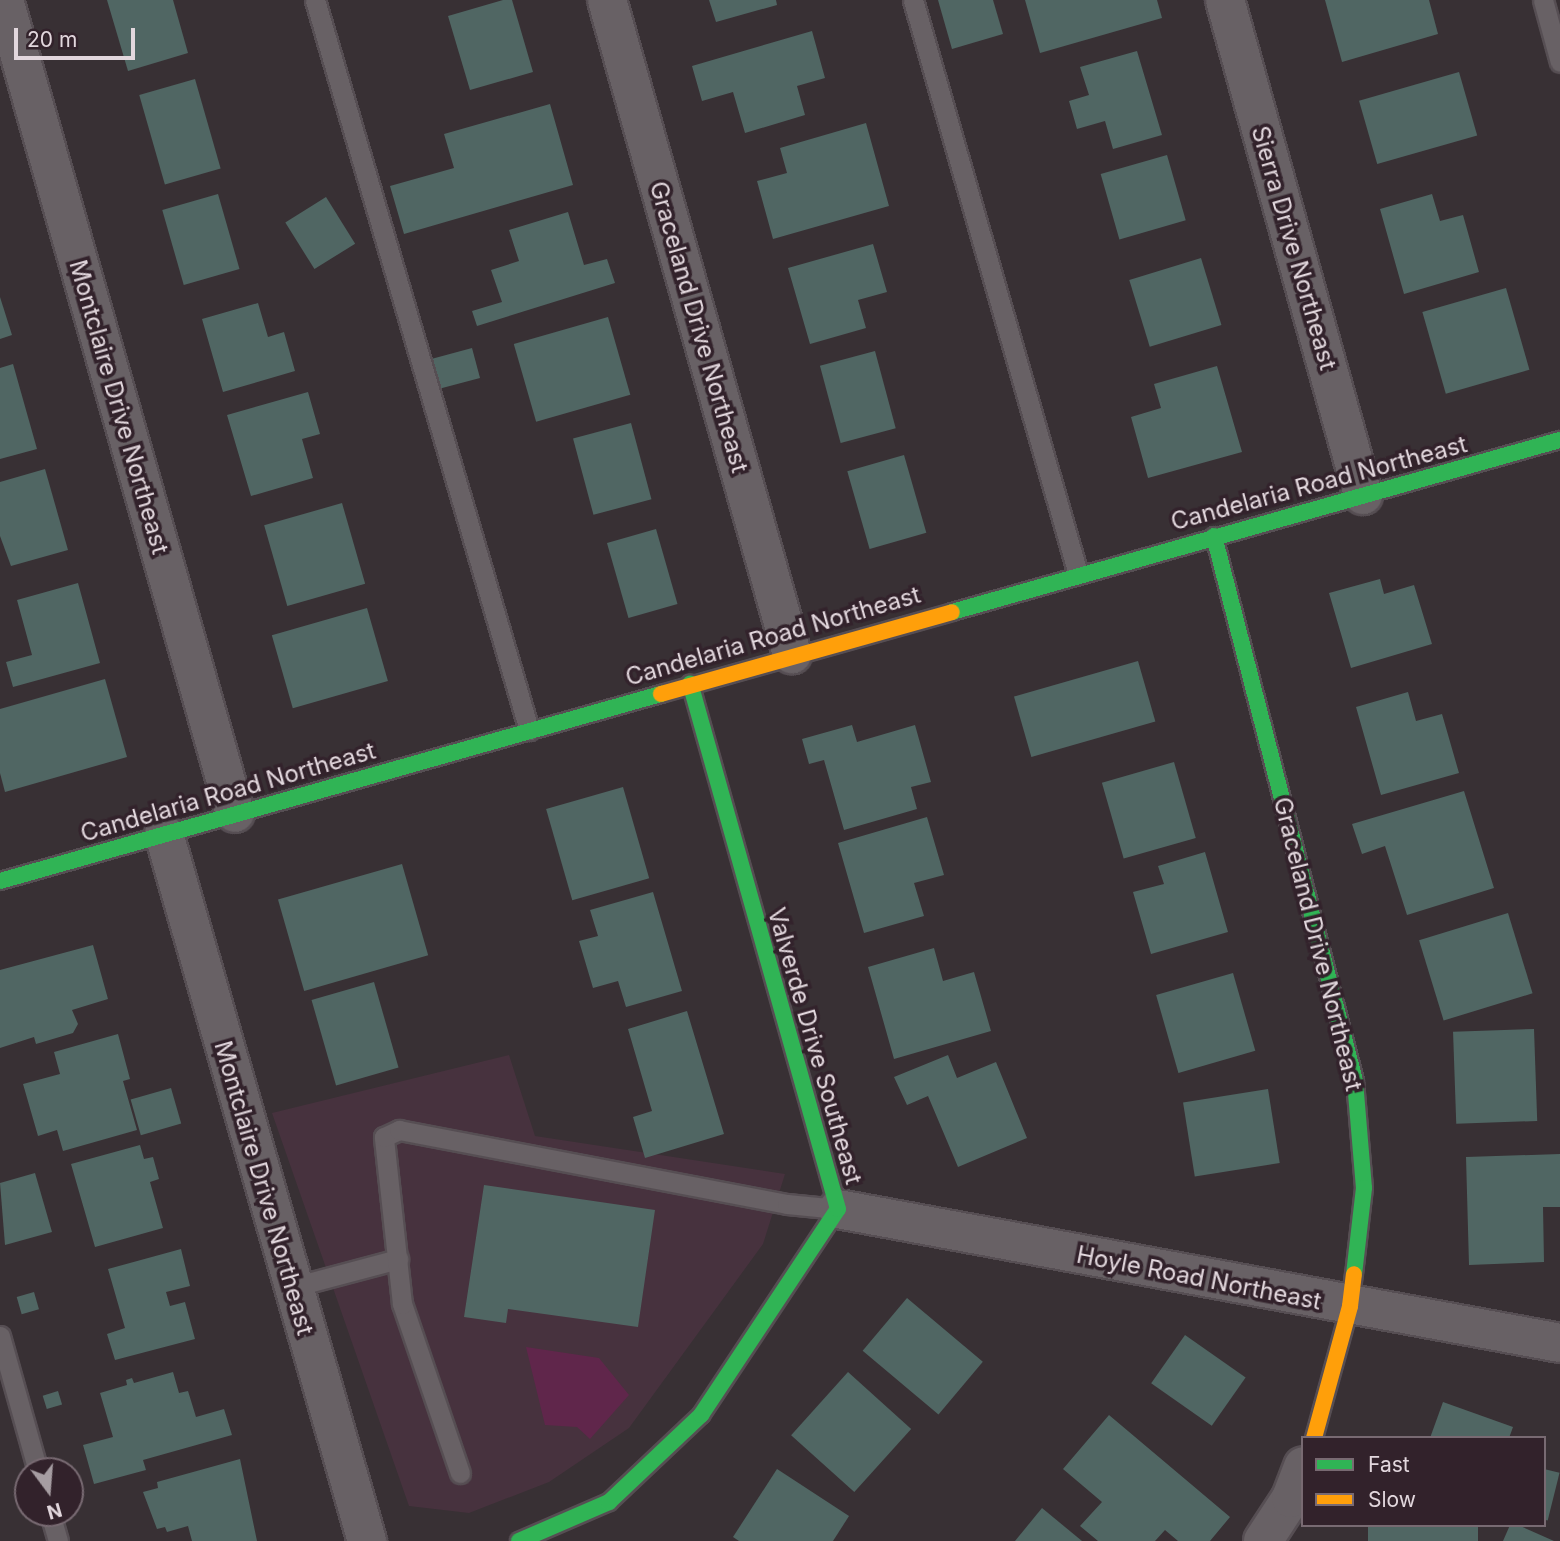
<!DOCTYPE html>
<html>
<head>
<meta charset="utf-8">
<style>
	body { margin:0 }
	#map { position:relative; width:1560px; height:1541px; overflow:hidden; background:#383034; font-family:Inter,sans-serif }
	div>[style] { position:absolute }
	.built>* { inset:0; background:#47323e }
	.green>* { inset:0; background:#60264b }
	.building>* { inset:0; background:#506663; transform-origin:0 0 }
	.roads { filter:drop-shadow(2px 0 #564e53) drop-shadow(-2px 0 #564e53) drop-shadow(0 2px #564e53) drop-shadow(0 -2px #564e53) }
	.lane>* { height:19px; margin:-9.5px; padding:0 9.5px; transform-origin:9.5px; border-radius:9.5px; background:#686165 }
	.street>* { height:38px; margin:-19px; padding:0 19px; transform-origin:19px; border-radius:19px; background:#686165 }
	.fast>* { height:16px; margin:-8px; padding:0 8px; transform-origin:8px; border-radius:8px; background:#30b455 }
	.slow>* { height:16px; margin:-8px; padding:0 8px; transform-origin:8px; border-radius:8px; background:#ff9f0a }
	span { translate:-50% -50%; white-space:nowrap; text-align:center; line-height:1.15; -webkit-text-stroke:7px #32222b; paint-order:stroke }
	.street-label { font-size:24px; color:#e2d7dd }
	.legend { position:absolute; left:1301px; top:1436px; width:245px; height:91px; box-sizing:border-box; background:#32222b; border:2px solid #786a72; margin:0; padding:9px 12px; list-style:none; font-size:21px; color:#e2d7dd }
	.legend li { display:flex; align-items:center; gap:14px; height:35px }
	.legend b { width:35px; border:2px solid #786a72 }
	.north { position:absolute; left:14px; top:1457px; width:70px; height:70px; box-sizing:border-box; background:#32222b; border:2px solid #786a72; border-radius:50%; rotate:164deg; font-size:19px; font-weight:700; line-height:28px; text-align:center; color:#e2d7dd }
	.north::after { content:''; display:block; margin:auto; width:24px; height:32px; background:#a69da2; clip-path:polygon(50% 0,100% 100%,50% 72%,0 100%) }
	.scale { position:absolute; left:14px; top:28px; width:121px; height:32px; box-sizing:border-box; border:4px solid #e2d7dd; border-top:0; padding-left:9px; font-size:21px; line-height:24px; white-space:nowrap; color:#e2d7dd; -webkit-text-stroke:5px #32222b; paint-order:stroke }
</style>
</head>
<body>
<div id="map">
	<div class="built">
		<div style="clip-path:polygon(509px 1055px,535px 1136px,785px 1174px,763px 1244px,629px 1428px,549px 1482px,469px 1513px,409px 1506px,272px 1113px)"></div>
	</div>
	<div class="green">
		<div style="clip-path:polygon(526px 1347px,599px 1358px,629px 1395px,590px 1439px,577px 1427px,545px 1425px)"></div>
	</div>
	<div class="building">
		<div style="clip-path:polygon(107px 0,173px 0,188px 53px,128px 71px)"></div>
		<div style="clip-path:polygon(503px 0,512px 0,533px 72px,470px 90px,448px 16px)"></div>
		<div style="clip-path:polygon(709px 0,776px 0,777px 5px,716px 22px)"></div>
		<div style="clip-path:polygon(938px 0,993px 0,1003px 34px,952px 49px)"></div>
		<div style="clip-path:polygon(1025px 0,1157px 0,1162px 18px,1040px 53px)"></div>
		<div style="clip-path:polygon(1325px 0,1429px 0,1438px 34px,1342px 62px)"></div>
		<div style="clip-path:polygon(812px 31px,825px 78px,797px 86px,805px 115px,745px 133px,733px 92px,702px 101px,692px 66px)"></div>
		<div style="clip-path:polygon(1137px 51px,1162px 135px,1113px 149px,1105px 121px,1077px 129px,1069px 101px,1089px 95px,1080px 67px)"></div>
		<div style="left:1459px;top:72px;width:66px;height:104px;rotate:74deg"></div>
		<div style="left:195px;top:79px;width:93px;height:58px;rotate:74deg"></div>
		<div style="clip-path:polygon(550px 104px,573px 185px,404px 234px,390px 186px,454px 168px,444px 134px)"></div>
		<div style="clip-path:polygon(866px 123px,889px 206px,773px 239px,757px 181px,787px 173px,780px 148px)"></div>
		<div style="left:1167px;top:155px;width:68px;height:69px;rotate:74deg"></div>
		<div style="left:218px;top:194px;width:78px;height:58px;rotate:74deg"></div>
		<div style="clip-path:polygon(1432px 194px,1440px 221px,1463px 215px,1479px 272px,1404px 294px,1380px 209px)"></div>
		<div style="left:326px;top:197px;width:55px;height:48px;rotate:58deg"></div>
		<div style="clip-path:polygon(568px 212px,584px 265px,607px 259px,615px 283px,477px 326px,472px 311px,502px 302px,491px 270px,519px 261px,509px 230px)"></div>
		<div style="clip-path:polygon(873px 244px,887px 292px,858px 300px,866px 328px,810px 344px,788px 268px)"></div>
		<div style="left:1201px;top:258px;width:70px;height:75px;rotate:73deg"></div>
		<div style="left:1506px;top:288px;width:85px;height:87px;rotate:74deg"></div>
		<div style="clip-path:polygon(0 297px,12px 335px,0 339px)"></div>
		<div style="clip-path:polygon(258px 303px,268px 337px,284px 332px,295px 371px,223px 392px,202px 319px)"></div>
		<div style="left:608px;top:317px;width:81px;height:98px;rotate:74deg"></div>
		<div style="left:472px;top:348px;width:31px;height:45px;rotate:75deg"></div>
		<div style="left:875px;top:351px;width:80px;height:57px;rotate:75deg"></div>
		<div style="clip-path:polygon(13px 364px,37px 449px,0 459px,0 368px)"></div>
		<div style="clip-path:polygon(1217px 366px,1242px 452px,1148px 478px,1131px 417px,1161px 408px,1154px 384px)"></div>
		<div style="clip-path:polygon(308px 392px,320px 434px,302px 439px,313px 478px,251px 496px,227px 415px)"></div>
		<div style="left:631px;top:423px;width:79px;height:60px;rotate:75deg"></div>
		<div style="left:904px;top:455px;width:81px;height:59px;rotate:74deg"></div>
		<div style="clip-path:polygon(45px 469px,68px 550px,11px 566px,0 536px,0 482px)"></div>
		<div style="left:342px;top:503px;width:84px;height:81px;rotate:74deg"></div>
		<div style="left:656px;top:529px;width:78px;height:51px;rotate:74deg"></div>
		<div style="clip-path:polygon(1380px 579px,1384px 594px,1414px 585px,1432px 644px,1351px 668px,1329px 593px)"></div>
		<div style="clip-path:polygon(78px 583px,100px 663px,13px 687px,6px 662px,32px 655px,17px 600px)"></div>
		<div style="left:367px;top:608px;width:76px;height:99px;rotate:74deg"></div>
		<div style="left:1138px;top:661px;width:63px;height:129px;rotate:74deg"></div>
		<div style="clip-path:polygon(105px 679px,127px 757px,5px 792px,0 773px,0 709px)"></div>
		<div style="clip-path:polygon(1408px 692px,1416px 721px,1442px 714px,1459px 773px,1381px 795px,1356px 707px)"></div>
		<div style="clip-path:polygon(852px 725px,857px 742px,915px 725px,931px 782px,911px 787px,917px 809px,844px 830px,824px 760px,809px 764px,802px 739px)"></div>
		<div style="left:1174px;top:762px;width:79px;height:75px;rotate:74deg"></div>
		<div style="left:623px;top:787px;width:95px;height:80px;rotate:74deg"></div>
		<div style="clip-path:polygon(1464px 791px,1494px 888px,1407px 915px,1385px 846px,1362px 854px,1352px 824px)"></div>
		<div style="clip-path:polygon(927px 817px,944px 875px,914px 883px,924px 916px,864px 933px,838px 843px)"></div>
		<div style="clip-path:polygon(1205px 852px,1228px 932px,1151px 954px,1133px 892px,1164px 884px,1158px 866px)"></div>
		<div style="left:402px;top:864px;width:95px;height:129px;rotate:74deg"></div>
		<div style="clip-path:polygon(653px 892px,682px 991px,626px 1007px,618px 981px,593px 988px,579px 941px,598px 936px,590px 910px)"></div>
		<div style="left:1508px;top:913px;width:84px;height:93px;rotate:73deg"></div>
		<div style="clip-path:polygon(93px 945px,108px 999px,72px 1010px,78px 1024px,73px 1033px,36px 1044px,34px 1037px,0 1048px,0 970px)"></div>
		<div style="clip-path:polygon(934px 948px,943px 981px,974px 972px,991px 1031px,894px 1059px,868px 967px)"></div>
		<div style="left:1233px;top:973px;width:81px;height:80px;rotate:74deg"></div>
		<div style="left:374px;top:982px;width:89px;height:65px;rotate:74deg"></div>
		<div style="clip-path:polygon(687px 1011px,724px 1134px,645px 1158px,633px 1117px,652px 1111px,628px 1029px)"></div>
		<div style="left:1534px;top:1029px;width:92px;height:81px;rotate:88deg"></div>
		<div style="clip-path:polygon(118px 1034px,130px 1079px,123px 1081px,137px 1130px,63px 1151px,57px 1130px,38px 1136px,23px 1084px,60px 1074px,54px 1052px)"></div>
		<div style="clip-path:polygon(948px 1055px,957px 1078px,996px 1062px,1027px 1138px,958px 1167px,928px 1096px,907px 1105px,894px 1077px)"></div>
		<div style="left:171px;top:1088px;width:37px;height:42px;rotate:74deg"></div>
		<div style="left:1268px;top:1089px;width:75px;height:86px;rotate:81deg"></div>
		<div style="clip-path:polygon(140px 1145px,144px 1159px,153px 1157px,159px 1179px,150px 1182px,163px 1228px,95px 1247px,71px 1164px)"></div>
		<div style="clip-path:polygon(1560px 1154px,1560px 1207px,1543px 1207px,1544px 1262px,1469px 1265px,1466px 1157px)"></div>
		<div style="clip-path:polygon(35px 1173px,52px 1232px,5px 1245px,0 1183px)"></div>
		<div style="clip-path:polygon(484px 1185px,655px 1210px,638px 1327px,508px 1309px,506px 1323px,464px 1317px)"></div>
		<div style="clip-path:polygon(181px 1249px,190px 1286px,166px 1292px,170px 1306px,185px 1302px,195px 1339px,115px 1360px,107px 1334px,125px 1328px,108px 1269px)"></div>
		<div style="left:34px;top:1292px;width:18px;height:18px;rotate:74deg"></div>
		<div style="left:907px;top:1298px;width:99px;height:69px;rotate:40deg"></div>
		<div style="left:1185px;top:1335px;width:74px;height:59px;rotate:35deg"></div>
		<div style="clip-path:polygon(173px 1372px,179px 1393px,188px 1391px,196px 1417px,224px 1409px,232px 1435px,143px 1460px,146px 1470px,94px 1484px,83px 1445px,113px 1437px,100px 1393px,127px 1385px,126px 1380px,132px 1378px,134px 1383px)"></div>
		<div style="left:848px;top:1372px;width:85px;height:85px;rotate:42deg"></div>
		<div style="left:58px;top:1391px;width:14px;height:16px;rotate:73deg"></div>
		<div style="clip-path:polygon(1443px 1402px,1513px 1427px,1509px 1438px,1430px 1438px)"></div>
		<div style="clip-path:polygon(1109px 1415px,1230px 1517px,1210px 1541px,1178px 1541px,1165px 1530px,1155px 1541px,1098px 1541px,1080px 1526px,1102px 1502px,1063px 1469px)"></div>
		<div style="clip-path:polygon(240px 1459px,257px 1541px,192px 1541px,188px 1526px,167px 1532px,165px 1527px,157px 1529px,143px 1492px,158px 1488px,157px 1482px)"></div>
		<div style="clip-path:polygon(777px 1469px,849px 1516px,833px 1541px,739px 1541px,733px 1537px)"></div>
		<div style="left:1544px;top:1469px;width:16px;height:49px;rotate:14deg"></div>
		<div style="clip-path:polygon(1042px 1508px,1082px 1541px,1015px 1541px)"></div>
		<div style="left:1368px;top:1525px;width:110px;height:17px"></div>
		<div style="clip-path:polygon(1510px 1525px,1518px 1525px,1554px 1541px,1503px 1541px)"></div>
	</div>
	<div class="roads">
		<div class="lane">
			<div style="left:315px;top:0;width:761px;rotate:73.66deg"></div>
			<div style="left:913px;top:0;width:597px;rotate:73.96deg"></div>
			<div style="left:1543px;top:0;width:64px;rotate:74.7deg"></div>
			<div style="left:293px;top:1287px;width:109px;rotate:-14.9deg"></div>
			<div style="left:0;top:1336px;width:140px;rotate:74.3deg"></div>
			<div style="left:460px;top:1473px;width:179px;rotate:-108.9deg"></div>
			<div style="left:402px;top:1304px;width:168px;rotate:-96.2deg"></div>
			<div style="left:384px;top:1137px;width:17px;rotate:-25deg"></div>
			<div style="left:399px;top:1130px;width:395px;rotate:10.8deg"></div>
			<div style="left:787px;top:1204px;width:51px;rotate:5.6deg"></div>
			<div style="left:50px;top:1513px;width:29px;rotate:74deg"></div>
		</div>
		<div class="street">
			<div style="left:4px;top:0;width:845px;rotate:74.14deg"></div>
			<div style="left:607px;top:0;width:680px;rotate:74.21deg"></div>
			<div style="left:1225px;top:0;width:514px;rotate:74.42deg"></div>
			<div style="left:164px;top:834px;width:736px;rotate:73.98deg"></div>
			<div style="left:838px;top:1209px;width:734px;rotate:10.51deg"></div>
			<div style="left:1263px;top:1541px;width:51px;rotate:-56.9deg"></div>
			<div style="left:1291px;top:1498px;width:34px;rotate:-69deg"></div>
		</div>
		<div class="fast">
			<div style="left:1214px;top:536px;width:563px;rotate:75.49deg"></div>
			<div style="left:1355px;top:1081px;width:107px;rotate:85.2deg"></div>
			<div style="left:1364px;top:1188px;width:87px;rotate:96.6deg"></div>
			<div style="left:952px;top:612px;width:632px;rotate:-15.8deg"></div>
			<div style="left:0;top:881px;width:687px;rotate:-15.8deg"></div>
			<div style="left:519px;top:1541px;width:98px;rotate:-23.4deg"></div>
			<div style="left:609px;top:1502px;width:127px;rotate:-43.4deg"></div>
			<div style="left:701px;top:1415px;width:247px;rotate:-56.4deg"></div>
			<div style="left:838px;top:1209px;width:546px;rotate:-105.71deg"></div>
		</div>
		<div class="slow">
			<div style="left:661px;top:694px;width:302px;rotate:-15.7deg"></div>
			<div style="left:1314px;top:1438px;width:137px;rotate:-74.7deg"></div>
			<div style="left:1350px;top:1306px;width:32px;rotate:-83deg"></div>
		</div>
	</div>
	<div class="street-label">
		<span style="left:1294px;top:248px;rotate:74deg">Sierra Drive Northeast</span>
		<span style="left:699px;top:327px;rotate:74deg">Graceland Drive Northeast</span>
		<span style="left:119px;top:407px;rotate:74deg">Montclaire Drive Northeast</span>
		<span style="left:1319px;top:483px;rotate:-15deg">Candelaria Road Northeast</span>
		<span style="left:773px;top:636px;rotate:-16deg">Candelaria Road Northeast</span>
		<span style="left:228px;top:792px;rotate:-16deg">Candelaria Road Northeast</span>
		<span style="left:1318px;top:944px;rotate:76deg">Graceland Drive Northeast</span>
		<span style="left:815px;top:1046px;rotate:74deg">Valverde Drive Southeast</span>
		<span style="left:264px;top:1188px;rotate:74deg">Montclaire Drive Northeast</span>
		<span style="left:1199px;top:1278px;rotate:11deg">Hoyle Road Northeast</span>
	</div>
	<ul class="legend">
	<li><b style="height:9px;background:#30b455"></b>Fast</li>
	<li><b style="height:9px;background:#ff9f0a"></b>Slow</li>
	</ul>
	<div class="north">N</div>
	<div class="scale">20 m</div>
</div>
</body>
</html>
